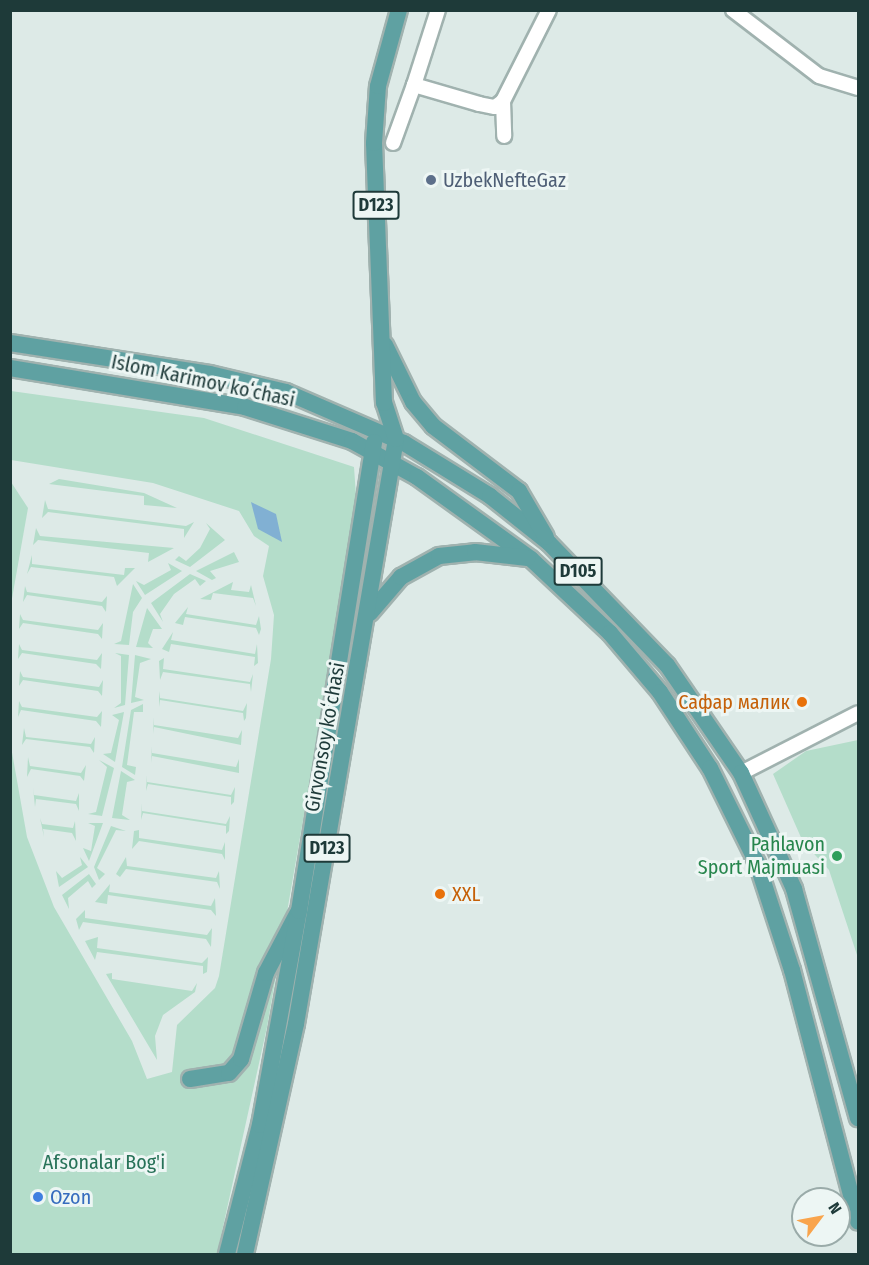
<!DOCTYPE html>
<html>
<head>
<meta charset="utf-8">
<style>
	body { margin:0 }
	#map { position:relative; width:869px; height:1265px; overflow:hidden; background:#ddeae7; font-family:"Fira Sans Condensed",sans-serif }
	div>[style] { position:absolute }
	.green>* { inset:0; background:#b4ddca }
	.water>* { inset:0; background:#81b0d3 }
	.roads { filter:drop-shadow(2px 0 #a0b2af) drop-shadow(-2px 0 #a0b2af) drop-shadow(0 2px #a0b2af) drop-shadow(0 -2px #a0b2af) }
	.minor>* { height:14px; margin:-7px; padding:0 7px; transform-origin:7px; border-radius:7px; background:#fff }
	.major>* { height:16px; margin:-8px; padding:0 8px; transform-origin:8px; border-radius:8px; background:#5fa1a2 }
	.dots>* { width:16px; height:16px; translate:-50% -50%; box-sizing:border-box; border:3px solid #edf6f4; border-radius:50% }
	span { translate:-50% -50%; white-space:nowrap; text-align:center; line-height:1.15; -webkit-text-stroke:6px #edf6f4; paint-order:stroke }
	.shield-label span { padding:2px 4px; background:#edf6f4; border:2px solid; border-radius:4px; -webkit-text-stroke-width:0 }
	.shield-label { font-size:18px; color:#1e3a39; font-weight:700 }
	.service-label { font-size:20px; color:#4e5e75 }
	.left { translate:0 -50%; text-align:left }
	.street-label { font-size:20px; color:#1e3a39 }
	.food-label { font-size:20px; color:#c56008 }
	.right { translate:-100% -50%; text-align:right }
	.leisure-label { font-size:20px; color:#27864d }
	.park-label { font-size:20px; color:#277258 }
	.shop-label { font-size:20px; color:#366cbe }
	.frame { position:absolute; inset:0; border:12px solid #1e3a39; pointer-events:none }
	.north { position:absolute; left:791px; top:1187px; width:60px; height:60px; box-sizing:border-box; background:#edf6f4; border:2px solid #9aaba9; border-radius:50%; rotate:58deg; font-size:16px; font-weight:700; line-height:24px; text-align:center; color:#1e3a39 }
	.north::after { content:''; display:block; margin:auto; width:21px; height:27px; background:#f9a44c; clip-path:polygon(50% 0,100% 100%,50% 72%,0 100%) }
</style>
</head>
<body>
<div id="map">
	<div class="green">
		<div style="clip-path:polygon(11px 391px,204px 418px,354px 467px,357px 510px,267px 1027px,217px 1254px,11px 1254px,10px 741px,27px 837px,54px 907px,132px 1041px,147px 1079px,172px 1072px,177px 1025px,215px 988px,219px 976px,271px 659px,274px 615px,263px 576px,269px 546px,254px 536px,239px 511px,153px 483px,11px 460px)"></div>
		<div style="clip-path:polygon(59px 479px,144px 493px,177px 508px,144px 505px,144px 496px,49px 484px)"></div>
		<div style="clip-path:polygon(11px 482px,28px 508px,11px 604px,10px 482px)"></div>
		<div style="clip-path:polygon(45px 500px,48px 509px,186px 526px,194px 522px,184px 538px,184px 529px,48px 512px,42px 518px)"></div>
		<div style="clip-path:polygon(206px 523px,225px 540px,190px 567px,175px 560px,179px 556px,186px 561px,200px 548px,210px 529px)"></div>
		<div style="clip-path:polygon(36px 528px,40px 536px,174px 548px,148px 562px,149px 553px,38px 540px,33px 545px)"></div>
		<div style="clip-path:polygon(234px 552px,239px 562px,210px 571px,216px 578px,212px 580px,196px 571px)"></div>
		<div style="clip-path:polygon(32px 555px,32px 564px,124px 575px,125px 568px,135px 568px,117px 586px,114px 577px,31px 567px,27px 574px)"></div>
		<div style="clip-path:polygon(168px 563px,182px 571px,145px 595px,136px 581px,144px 585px,171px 570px)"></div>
		<div style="clip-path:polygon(190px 574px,206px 581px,200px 586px,195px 579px,174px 594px,160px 614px,163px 622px,151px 603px)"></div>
		<div style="clip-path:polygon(233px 582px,231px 590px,249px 592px,251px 585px,256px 606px,253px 598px,213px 593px,211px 600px,200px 599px)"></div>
		<div style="clip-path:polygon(133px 584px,142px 598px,133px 612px,129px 645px,114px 644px,121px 641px)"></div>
		<div style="clip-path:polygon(25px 586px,27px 592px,102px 602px,107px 596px,106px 612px,102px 606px,27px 595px,23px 602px)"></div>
		<div style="clip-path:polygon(188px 607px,186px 614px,256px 625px,259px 616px,261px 629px,259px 635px,256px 628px,185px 617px,183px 625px,175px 623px)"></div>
		<div style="clip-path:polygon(147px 608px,162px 629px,153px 629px,148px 643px,153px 648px,136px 647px)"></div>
		<div style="clip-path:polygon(20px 614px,23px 620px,98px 630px,103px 623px,102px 639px,98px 634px,23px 623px,19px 629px)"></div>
		<div style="clip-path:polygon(173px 632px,171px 640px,255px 654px,257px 644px,258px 663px,254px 666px,255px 657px,171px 644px,169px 652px,162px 649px)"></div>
		<div style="clip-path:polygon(19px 644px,22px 650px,97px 660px,102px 653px,101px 669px,96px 664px,22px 653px,18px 659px)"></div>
		<div style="clip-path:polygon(115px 653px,129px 655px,125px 705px,114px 708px,121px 703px,121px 656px)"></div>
		<div style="clip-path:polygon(135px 655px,151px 659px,140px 663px,135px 697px,144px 700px,131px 703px)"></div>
		<div style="clip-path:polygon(164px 658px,163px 669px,250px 682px,253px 674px,251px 692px,250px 684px,163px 672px,160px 680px,159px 661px)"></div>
		<div style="clip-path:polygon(20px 671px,23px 677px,99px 687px,103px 680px,102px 696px,98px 691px,23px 680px,19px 686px)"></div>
		<div style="clip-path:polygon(159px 691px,160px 698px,243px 711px,247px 703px,246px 718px,244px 721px,243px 713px,160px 700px,159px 707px)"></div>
		<div style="clip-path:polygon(19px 701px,22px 707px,97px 717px,102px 711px,101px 727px,96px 721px,21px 710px,18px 717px)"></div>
		<div style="clip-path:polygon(143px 704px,143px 712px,134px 712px,127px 765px,136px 767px,135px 775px,122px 767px,131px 710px)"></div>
		<div style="clip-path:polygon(124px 712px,115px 762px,103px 754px,111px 753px,119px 720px,112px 715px)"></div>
		<div style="clip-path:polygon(154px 717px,154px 725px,238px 738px,242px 730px,241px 745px,154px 727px,153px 734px)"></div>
		<div style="clip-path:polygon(24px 728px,26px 737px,91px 744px,95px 737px,94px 753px,90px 747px,26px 739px,22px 745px)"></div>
		<div style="clip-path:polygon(858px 740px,858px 958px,829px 870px,803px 842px,773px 774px,806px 751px)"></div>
		<div style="clip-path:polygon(152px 746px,152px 753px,236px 767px,239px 759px,239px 773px,152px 756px,151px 763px)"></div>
		<div style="clip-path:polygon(28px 757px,30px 766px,81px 773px,86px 765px,84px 781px,80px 776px,31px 769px,27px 777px)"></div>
		<div style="clip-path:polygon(99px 760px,114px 768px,102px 816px,88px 814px,96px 812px,107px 767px)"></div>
		<div style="clip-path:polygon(121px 771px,135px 780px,127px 782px,122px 815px,130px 820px,112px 818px)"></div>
		<div style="clip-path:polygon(147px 775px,147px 782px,231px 795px,235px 787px,234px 802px,231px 805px,231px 797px,148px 784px,146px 791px)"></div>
		<div style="clip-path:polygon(33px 787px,34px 795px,76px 801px,79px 793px,79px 811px,76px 804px,36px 799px,35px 807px)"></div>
		<div style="clip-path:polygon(142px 803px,142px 811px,226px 824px,230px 816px,229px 831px,226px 834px,226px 826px,143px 813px,141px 820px)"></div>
		<div style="clip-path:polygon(40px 818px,42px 824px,73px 828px,75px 821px,76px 841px,72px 833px,43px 829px,44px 837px)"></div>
		<div style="clip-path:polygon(88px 823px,103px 823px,89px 861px,83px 848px,91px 851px,95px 826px)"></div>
		<div style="clip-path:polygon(111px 826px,126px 831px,116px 830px,97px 868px,105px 874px,99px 880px,94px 867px)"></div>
		<div style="clip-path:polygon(139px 830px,139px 838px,222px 850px,225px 842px,225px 860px,222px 854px,139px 841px,132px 849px,134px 831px)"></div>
		<div style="clip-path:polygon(80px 857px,88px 867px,59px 887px,56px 871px,62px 878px,82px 865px)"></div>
		<div style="clip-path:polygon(126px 857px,127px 866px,216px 878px,219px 871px,220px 889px,217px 882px,126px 869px,120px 877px,116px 874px)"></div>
		<div style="clip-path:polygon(89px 874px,96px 884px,92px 888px,88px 881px,68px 898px,69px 909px,62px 895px)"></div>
		<div style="clip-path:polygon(110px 884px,109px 892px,211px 906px,215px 898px,216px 916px,211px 910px,108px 895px,107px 904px,95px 902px)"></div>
		<div style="clip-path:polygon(85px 910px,85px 918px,207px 935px,212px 928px,211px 947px,206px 939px,83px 922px,79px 930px,76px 919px)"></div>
		<div style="clip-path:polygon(98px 937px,97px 948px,202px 963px,208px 957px,207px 972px,203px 974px,203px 966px,97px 952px,95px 960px,85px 941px)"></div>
		<div style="clip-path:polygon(112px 973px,112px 979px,192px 991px,197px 983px,195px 992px,163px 1015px,155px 1036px,157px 1060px,106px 974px)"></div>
	</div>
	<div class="water">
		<div style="clip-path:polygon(251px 502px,276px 514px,282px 542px,258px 529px)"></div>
	</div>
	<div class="roads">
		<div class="minor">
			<div style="left:733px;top:10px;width:108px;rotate:37.5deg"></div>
			<div style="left:819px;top:76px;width:41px;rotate:17.1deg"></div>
			<div style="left:414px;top:85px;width:79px;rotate:-72.3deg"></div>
			<div style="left:503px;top:101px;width:35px;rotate:88deg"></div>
			<div style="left:393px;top:143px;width:62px;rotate:-70.1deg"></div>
			<div style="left:414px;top:85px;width:68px;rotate:16.3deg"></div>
			<div style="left:479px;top:104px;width:16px;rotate:11deg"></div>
			<div style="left:495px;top:107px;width:10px;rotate:-37deg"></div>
			<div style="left:503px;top:101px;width:102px;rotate:-63.2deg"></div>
			<div style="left:741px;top:773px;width:131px;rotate:-27.1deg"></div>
		</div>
		<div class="major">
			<div style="left:10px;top:343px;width:202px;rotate:8.8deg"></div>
			<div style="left:210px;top:374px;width:78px;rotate:13.3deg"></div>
			<div style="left:286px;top:392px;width:129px;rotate:23.4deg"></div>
			<div style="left:404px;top:443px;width:101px;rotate:31.6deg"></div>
			<div style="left:490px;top:496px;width:75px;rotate:38.5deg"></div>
			<div style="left:549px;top:543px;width:170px;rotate:46deg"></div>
			<div style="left:667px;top:665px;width:131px;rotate:55.6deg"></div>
			<div style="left:741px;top:773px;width:128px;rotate:65.4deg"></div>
			<div style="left:794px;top:889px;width:238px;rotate:74.4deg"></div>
			<div style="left:385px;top:345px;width:64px;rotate:63.8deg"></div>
			<div style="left:413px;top:402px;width:31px;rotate:50deg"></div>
			<div style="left:433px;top:426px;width:108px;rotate:37.1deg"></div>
			<div style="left:519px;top:491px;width:53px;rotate:59.6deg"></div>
			<div style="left:10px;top:368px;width:238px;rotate:9.4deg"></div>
			<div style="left:245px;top:407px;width:112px;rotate:17.6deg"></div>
			<div style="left:352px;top:441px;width:74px;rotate:29deg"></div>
			<div style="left:417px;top:477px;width:140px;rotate:35.7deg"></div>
			<div style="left:531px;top:559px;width:108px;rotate:43.1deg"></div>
			<div style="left:610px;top:633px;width:77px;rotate:49.7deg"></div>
			<div style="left:660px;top:692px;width:91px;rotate:56.7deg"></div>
			<div style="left:710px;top:768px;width:106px;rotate:63.7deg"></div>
			<div style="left:757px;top:863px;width:113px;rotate:71.9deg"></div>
			<div style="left:792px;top:970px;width:260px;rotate:75.3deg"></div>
			<div style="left:370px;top:613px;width:48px;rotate:-49.3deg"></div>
			<div style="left:401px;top:577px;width:43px;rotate:-28.9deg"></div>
			<div style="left:439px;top:556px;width:36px;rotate:-6deg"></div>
			<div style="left:475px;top:552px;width:53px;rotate:6.5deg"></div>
			<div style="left:190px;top:1079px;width:39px;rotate:-9deg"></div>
			<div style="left:229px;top:1073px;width:18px;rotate:-49deg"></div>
			<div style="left:241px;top:1059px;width:90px;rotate:-73.8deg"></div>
			<div style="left:266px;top:973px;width:67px;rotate:-62.3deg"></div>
			<div style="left:227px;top:1254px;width:133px;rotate:-75.7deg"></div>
			<div style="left:260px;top:1125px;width:218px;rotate:-79.7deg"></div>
			<div style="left:299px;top:911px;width:475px;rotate:-80.9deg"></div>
			<div style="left:245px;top:1254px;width:236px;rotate:-77.5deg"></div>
			<div style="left:296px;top:1024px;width:593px;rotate:-80.3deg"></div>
			<div style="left:396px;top:439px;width:38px;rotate:-108deg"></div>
			<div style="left:384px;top:403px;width:260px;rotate:-92.2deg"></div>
			<div style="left:374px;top:143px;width:57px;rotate:-86deg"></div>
			<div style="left:378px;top:86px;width:79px;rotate:-74.6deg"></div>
		</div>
	</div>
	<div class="dots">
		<div style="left:431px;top:180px;background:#5c6f8a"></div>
		<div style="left:802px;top:702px;background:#e8710a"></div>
		<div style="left:837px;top:856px;background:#2e9e5b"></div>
		<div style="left:440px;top:894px;background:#e8710a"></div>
		<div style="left:38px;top:1197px;background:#3f7fe0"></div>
	</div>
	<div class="shield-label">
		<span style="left:376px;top:205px">D123</span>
		<span style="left:578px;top:571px">D105</span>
		<span style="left:327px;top:848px">D123</span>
	</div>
	<div class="service-label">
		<span class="left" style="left:443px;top:180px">UzbekNefteGaz</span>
	</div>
	<div class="street-label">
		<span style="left:203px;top:381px;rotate:12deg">Islom Karimov koʻchasi</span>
		<span style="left:325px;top:737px;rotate:-80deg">Girvonsoy koʻchasi</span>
	</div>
	<div class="food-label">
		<span class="right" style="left:790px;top:702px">Сафар малик</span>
		<span class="left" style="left:452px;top:894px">XXL</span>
	</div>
	<div class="leisure-label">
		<span class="right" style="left:825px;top:856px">Pahlavon<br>Sport Majmuasi</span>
	</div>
	<div class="park-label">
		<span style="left:104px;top:1162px">Afsonalar Bog'i</span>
	</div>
	<div class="shop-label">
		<span class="left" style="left:50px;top:1197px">Ozon</span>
	</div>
	<div class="frame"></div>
	<div class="north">N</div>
</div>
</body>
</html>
